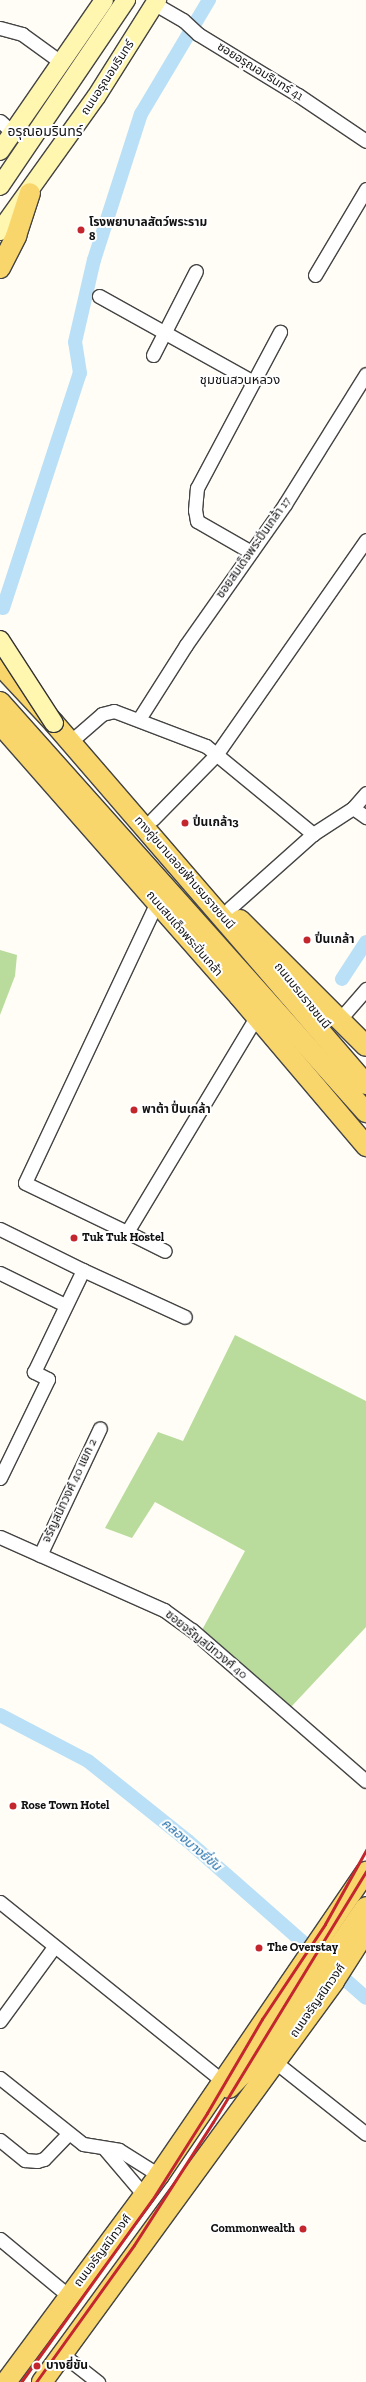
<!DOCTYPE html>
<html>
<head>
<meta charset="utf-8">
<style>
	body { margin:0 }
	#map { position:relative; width:366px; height:2382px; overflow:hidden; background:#fffdf5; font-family:"Zilla Slab","Noto Sans Thai",serif }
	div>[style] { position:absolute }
	.forest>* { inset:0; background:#b9dc9c }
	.canal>* { height:14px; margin:-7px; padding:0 7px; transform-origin:7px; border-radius:7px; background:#b9e0f7 }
	.roads { filter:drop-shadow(1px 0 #444) drop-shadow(-1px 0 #444) drop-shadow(0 1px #444) drop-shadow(0 -1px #444) }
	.minor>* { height:13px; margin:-6.5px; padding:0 6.5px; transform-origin:6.5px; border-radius:6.5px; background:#fff }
	.secondary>* { height:18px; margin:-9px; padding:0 9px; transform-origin:9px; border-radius:9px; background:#fff6b0 }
	.primary>* { height:20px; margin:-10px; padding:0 10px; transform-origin:10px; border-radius:10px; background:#f9d66b }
	.rail>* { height:3px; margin:-1.5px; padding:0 1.5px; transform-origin:1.5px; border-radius:1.5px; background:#c4262e }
	.bridges { filter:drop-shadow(1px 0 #333) drop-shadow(-1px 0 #333) drop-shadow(0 1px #333) drop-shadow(0 -1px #333) }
	.secondary-bridge>* { height:18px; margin:-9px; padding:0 9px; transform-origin:9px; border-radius:9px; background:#fff6b0 }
	.dots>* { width:11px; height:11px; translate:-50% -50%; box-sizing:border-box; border:2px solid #fff; border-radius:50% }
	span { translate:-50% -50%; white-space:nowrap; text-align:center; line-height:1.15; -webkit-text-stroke:4px #fff; paint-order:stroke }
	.street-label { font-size:12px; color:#111 }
	.poi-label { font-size:12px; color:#111; font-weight:700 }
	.left { translate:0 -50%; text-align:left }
	.right { translate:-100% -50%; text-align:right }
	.neighbourhood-label { font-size:13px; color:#111 }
	.water-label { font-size:13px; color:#1768a6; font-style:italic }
	.quarter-label { font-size:14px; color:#111 }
</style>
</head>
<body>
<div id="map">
	<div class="forest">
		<div style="clip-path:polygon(0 950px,17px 955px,15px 976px,0 1015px)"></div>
		<div style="clip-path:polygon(235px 1335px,366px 1401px,366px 1627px,291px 1707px,202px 1630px,245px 1551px,155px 1502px,132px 1538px,105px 1528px,158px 1432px,183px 1441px)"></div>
	</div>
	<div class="canal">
		<div style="left:3px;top:608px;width:247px;rotate:-71.9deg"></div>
		<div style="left:80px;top:373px;width:31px;rotate:-99deg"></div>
		<div style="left:75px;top:342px;width:84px;rotate:-77deg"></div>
		<div style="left:94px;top:260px;width:153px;rotate:-72.2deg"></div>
		<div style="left:141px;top:114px;width:133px;rotate:-59.2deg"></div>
		<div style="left:342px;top:979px;width:44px;rotate:-57deg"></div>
		<div style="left:0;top:1715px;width:99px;rotate:27.6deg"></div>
		<div style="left:88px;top:1761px;width:128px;rotate:38.7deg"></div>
		<div style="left:188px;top:1841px;width:237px;rotate:41.4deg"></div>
	</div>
	<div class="roads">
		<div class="minor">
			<div style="left:155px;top:4px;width:32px;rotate:30deg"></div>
			<div style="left:183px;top:20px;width:21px;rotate:43deg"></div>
			<div style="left:198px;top:34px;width:117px;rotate:31.4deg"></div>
			<div style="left:298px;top:95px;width:82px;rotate:34.1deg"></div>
			<div style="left:0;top:28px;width:23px;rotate:15deg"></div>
			<div style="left:22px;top:34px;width:49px;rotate:35.9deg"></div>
			<div style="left:0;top:121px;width:18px;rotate:43deg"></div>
			<div style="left:315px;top:275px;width:100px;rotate:-59.3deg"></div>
			<div style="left:99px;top:296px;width:175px;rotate:29.1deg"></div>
			<div style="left:153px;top:355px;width:94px;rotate:-62.9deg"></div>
			<div style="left:251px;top:552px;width:62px;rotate:-150.1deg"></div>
			<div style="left:197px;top:521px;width:11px;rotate:-100deg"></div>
			<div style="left:195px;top:510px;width:22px;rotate:-85deg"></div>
			<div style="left:197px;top:488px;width:177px;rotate:-62deg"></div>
			<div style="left:139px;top:719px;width:88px;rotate:-57.6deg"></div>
			<div style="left:186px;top:645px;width:172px;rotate:-54.9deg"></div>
			<div style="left:285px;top:504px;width:153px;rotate:-58.1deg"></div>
			<div style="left:78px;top:735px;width:32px;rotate:-41deg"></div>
			<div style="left:102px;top:714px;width:12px;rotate:-14deg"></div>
			<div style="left:114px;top:711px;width:98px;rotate:20.8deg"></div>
			<div style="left:206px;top:746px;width:139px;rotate:39.4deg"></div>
			<div style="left:353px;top:808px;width:16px;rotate:35deg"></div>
			<div style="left:153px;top:819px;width:90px;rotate:-45.5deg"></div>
			<div style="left:216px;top:755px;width:262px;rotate:-55.1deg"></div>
			<div style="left:157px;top:902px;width:310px;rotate:115.2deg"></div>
			<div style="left:25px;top:1183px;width:113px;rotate:25.7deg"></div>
			<div style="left:127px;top:1232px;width:251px;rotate:-59deg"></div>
			<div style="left:230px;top:908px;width:111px;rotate:-41.7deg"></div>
			<div style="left:313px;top:834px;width:48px;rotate:-33deg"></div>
			<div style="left:353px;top:808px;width:20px;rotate:-49deg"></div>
			<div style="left:340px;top:1019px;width:40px;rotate:-49deg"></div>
			<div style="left:0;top:1229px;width:93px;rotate:26.3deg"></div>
			<div style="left:127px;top:1232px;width:42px;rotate:26.6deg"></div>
			<div style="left:0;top:1273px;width:72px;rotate:26.2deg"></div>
			<div style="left:0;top:1478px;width:110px;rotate:-64.1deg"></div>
			<div style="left:48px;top:1379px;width:16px;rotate:-153deg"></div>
			<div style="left:34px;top:1372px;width:113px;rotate:-64.3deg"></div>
			<div style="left:83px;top:1270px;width:112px;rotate:24.7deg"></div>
			<div style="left:0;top:1537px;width:180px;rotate:24deg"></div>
			<div style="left:164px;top:1610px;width:34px;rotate:36deg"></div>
			<div style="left:192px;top:1630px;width:230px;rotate:41deg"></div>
			<div style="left:40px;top:1555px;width:140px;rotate:-64.7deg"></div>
			<div style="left:0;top:1902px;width:286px;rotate:38.8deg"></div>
			<div style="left:0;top:2021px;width:92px;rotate:-53.9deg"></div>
			<div style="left:274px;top:2061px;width:117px;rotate:38.4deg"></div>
			<div style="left:0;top:2078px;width:106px;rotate:38.5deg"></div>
			<div style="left:83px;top:2144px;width:36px;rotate:9deg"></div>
			<div style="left:119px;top:2150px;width:47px;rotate:32deg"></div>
			<div style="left:0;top:2140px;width:32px;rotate:39deg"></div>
			<div style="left:25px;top:2160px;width:12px;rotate:5deg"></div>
			<div style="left:37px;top:2161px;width:7px;rotate:-16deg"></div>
			<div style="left:44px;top:2159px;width:35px;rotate:-46deg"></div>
			<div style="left:104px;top:2148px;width:62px;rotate:49.6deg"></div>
			<div style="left:0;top:2239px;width:89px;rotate:39.6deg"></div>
			<div style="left:62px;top:2354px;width:46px;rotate:37.9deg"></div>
		</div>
		<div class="secondary">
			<div style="left:0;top:151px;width:183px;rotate:-55.4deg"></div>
			<div style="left:0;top:186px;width:225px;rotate:-55.9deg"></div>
			<div style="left:0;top:231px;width:165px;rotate:-54.4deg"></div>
			<div style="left:96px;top:97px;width:115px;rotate:-57.8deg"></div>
		</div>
		<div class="primary">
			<div style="left:0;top:268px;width:36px;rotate:-63deg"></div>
			<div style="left:16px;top:236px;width:45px;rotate:-72deg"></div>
			<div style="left:0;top:665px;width:79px;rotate:47deg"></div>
			<div style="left:54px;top:723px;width:477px;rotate:49.2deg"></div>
			<div style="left:0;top:702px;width:550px;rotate:48.25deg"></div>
			<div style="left:0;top:724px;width:362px;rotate:48.7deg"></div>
			<div style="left:239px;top:996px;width:197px;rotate:49.7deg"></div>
			<div style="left:240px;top:920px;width:178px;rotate:45deg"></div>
			<div style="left:269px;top:2047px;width:170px;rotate:-55.3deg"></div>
			<div style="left:229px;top:2088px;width:53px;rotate:-45.8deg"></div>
			<div style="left:6px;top:2382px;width:257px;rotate:-53.5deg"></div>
			<div style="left:159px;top:2175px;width:367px;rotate:-55.7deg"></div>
			<div style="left:42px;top:2382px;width:496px;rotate:-53.9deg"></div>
			<div style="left:334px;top:1981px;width:59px;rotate:-57.4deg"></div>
		</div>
	</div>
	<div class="rail">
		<div style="left:21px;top:2382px;width:224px;rotate:-54.3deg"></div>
		<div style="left:152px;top:2200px;width:103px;rotate:-57.7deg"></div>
		<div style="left:207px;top:2113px;width:109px;rotate:-59.7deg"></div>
		<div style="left:262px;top:2019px;width:114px;rotate:-56.4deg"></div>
		<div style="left:325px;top:1924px;width:85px;rotate:-61deg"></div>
		<div style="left:36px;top:2382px;width:168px;rotate:-54.4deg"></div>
		<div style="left:134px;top:2245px;width:146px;rotate:-57.3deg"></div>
		<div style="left:213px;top:2122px;width:294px;rotate:-58.6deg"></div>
	</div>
	<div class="bridges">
		<div class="secondary-bridge">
			<div style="left:0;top:640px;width:99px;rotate:57deg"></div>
		</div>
	</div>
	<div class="dots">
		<div style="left:81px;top:230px;background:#c4262e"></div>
		<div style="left:185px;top:823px;background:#c4262e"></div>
		<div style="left:307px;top:940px;background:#c4262e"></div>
		<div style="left:134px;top:1110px;background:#c4262e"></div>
		<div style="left:74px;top:1238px;background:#c4262e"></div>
		<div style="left:13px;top:1806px;background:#c4262e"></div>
		<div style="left:259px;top:1948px;background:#c4262e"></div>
		<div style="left:303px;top:2229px;background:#c4262e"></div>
		<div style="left:37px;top:2366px;background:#c4262e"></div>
	</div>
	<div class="street-label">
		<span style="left:260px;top:72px;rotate:32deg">ซอยอรุณอมรินทร์ 41</span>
		<span style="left:108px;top:78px;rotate:-57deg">ถนนอรุณอมรินทร์</span>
		<span style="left:254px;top:548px;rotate:-55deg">ซอยสมเด็จพระปิ่นเกล้า 17</span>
		<span style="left:184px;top:873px;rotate:49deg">ทางคู่ขนานลอยฟ้าบรมราชชนนี</span>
		<span style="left:184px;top:934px;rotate:49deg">ถนนสมเด็จพระปิ่นเกล้า</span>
		<span style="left:302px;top:996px;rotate:51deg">ถนนบรมราชชนนี</span>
		<span style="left:70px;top:1491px;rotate:-65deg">จรัญสนิทวงศ์ 40 แยก 2</span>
		<span style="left:206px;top:1645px;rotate:39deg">ซอยจรัญสนิทวงศ์ 40</span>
		<span style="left:318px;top:2001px;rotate:-55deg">ถนนจรัญสนิทวงศ์</span>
		<span style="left:103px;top:2251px;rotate:-53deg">ถนนจรัญสนิทวงศ์</span>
	</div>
	<div class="poi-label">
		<span class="left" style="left:89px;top:230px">โรงพยาบาลสัตว์พระราม<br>8</span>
		<span class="left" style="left:193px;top:823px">ปิ่นเกล้า3</span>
		<span class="left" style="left:315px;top:940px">ปิ่นเกล้า</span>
		<span class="left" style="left:142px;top:1110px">พาต้า ปื่นเกล้า</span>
		<span class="left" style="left:82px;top:1238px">Tuk Tuk Hostel</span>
		<span class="left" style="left:21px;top:1806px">Rose Town Hotel</span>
		<span class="left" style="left:267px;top:1948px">The Overstay</span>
		<span class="right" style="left:295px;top:2229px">Commonwealth</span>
		<span class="left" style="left:46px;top:2366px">บางยี่ขัน</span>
	</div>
	<div class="neighbourhood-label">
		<span style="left:240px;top:380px">ชุมชนสวนหลวง</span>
	</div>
	<div class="water-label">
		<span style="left:191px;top:1845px;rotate:40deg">คลองบางยี่ขัน</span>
	</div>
	<div class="quarter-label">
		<span style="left:45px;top:132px">อรุณอมรินทร์</span>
	</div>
</div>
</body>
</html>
